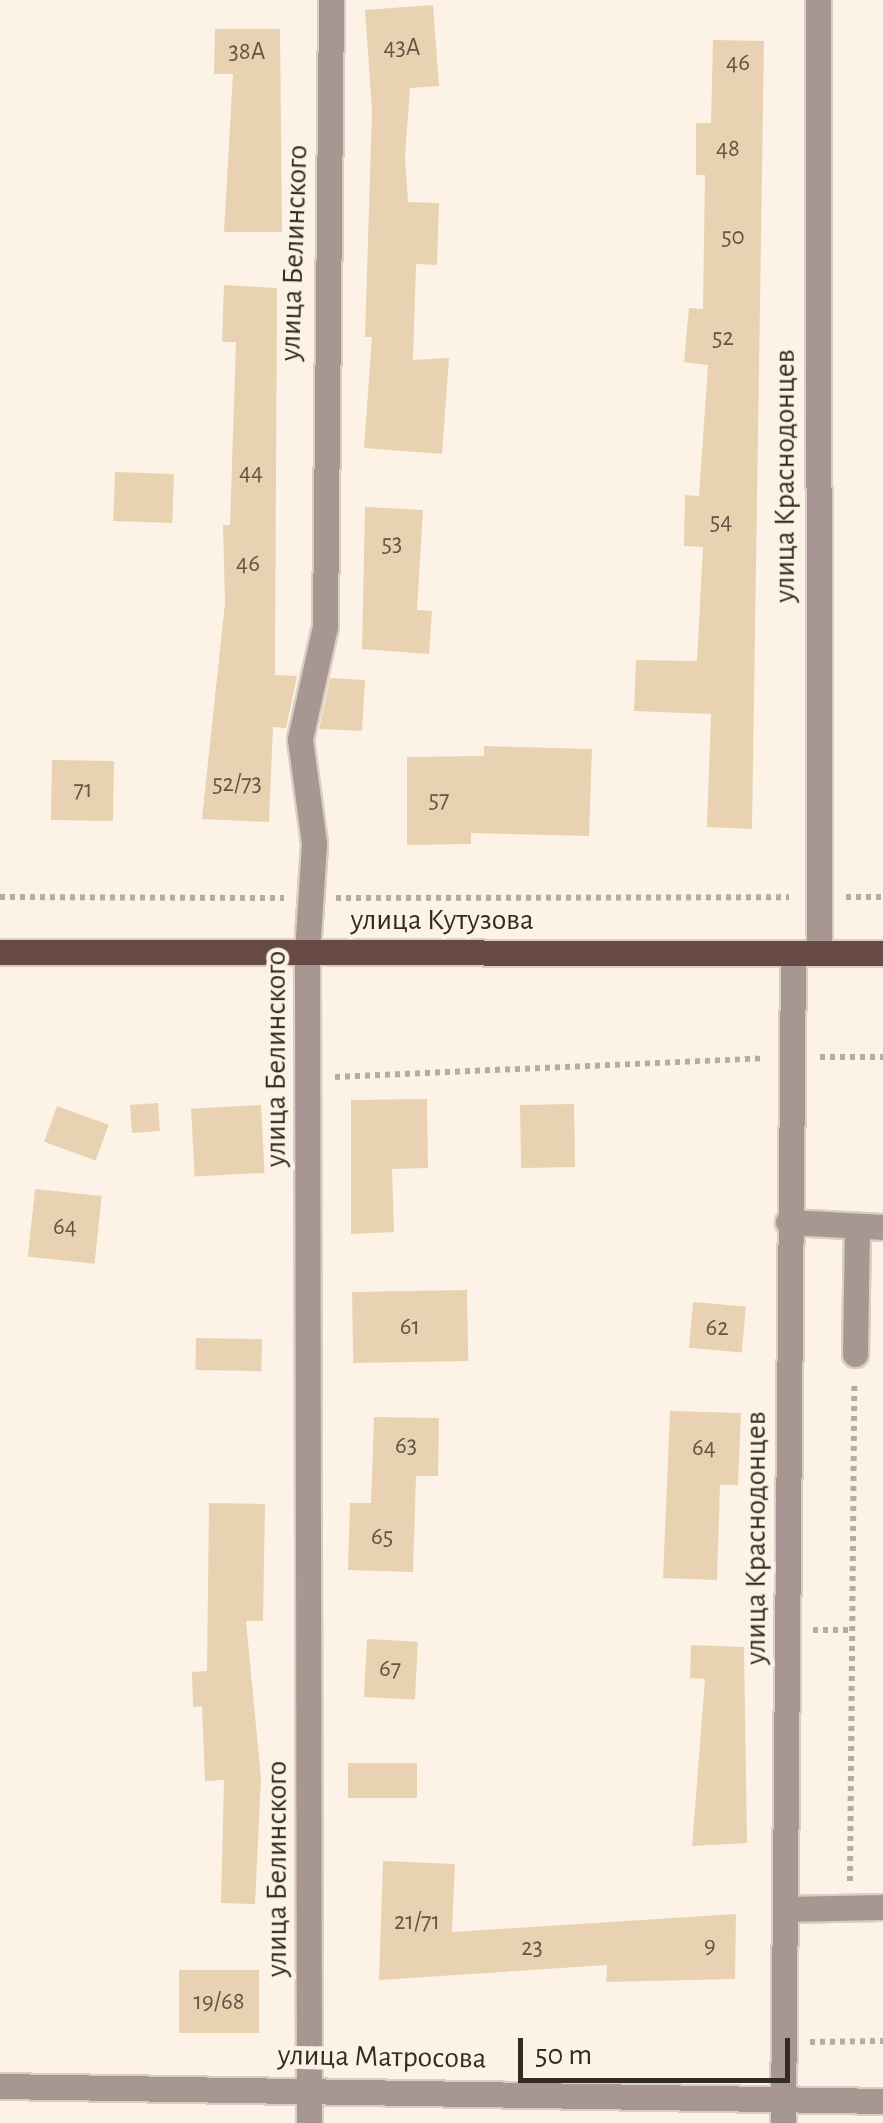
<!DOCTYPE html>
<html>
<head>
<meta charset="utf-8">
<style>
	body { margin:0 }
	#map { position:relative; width:883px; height:2123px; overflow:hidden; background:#fcf3e6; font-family:"Alegreya Sans",sans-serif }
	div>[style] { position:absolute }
	.building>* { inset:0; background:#e8d2b2; transform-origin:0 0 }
	.path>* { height:6px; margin-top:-3px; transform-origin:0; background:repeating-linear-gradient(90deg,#b6ada0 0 5px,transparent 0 10px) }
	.roads { filter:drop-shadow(2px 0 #d8cfc2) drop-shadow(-2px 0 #d8cfc2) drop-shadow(0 2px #d8cfc2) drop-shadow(0 -2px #d8cfc2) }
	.minor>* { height:25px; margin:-12.5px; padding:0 12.5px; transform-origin:12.5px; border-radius:12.5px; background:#a89693 }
	.major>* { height:25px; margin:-12.5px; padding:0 12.5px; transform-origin:12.5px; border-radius:12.5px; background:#674946 }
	span { translate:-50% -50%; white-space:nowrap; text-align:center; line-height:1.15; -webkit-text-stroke:9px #fcf3e6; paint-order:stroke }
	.number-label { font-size:25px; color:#625644 }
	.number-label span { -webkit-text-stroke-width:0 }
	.street-label { font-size:30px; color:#352c20 }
	.scale { position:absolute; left:518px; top:2038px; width:272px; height:45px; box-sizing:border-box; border:5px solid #352c20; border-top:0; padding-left:12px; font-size:30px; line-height:35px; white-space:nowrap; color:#352c20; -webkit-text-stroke:8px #fcf3e6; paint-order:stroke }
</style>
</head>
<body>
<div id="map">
	<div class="building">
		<div style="clip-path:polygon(433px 5px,439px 86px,410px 88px,405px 156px,408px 202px,439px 203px,437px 265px,416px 264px,413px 360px,449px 358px,442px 454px,364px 448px,372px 337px,365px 337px,372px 110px,365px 10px)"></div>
		<div style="clip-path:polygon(215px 29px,280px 29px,282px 232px,224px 232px,233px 74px,214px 74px)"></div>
		<div style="clip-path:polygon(713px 40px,764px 41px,752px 829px,707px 827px,711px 714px,634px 711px,636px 660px,697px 661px,703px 547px,684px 546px,685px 495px,699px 496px,708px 365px,684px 362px,689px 308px,703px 309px,705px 175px,696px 175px,696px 123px,711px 123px)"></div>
		<div style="clip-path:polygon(224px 285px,277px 288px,275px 675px,297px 676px,286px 728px,273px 727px,269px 822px,202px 819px,225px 603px,223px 525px,230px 525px,236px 342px,222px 342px)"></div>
		<div style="left:115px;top:472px;width:59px;height:49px;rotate:2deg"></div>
		<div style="clip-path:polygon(365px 507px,423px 510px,417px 610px,432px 611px,429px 654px,362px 649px)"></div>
		<div style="clip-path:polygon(330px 678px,365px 680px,362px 731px,319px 729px)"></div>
		<div style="clip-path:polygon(484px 746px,592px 749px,589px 836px,471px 833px,471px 844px,407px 845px,407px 757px,484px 756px)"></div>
		<div style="left:52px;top:760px;width:62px;height:60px;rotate:1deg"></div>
		<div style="clip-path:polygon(427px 1099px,428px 1168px,392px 1169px,394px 1232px,351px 1234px,351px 1100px)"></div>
		<div style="left:158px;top:1103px;width:28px;height:28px;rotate:86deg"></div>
		<div style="left:574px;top:1104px;width:63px;height:54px;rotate:89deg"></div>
		<div style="left:261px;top:1105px;width:68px;height:70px;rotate:87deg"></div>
		<div style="left:57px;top:1106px;width:55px;height:38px;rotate:20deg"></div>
		<div style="left:35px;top:1189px;width:67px;height:68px;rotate:6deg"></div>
		<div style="left:467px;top:1290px;width:71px;height:115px;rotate:89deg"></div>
		<div style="left:693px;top:1302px;width:53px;height:46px;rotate:5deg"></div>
		<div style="left:196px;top:1338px;width:66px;height:32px;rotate:1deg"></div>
		<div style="clip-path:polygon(670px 1411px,741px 1413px,738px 1485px,720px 1485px,717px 1580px,663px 1578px)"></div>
		<div style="clip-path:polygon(374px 1417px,439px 1418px,438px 1476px,416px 1476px,413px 1572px,348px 1570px,350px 1503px,371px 1503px)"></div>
		<div style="clip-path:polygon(209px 1503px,265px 1504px,263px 1621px,246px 1621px,261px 1778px,255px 1904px,221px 1903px,224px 1780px,205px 1781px,202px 1706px,193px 1707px,192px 1672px,207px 1671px)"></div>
		<div style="left:367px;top:1639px;width:51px;height:58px;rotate:3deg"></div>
		<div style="clip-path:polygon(691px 1645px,744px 1647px,747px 1843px,692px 1846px,705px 1679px,690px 1678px)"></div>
		<div style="left:348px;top:1763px;width:69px;height:35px"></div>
		<div style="clip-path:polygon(383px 1861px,455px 1864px,452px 1932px,736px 1914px,735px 1979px,606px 1982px,607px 1965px,379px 1980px)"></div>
		<div style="left:179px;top:1970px;width:80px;height:63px"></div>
	</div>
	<div class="path">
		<div style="left:0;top:897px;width:284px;rotate:0.2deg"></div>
		<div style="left:846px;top:897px;width:37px"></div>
		<div style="left:336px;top:898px;width:453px;rotate:-0.1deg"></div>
		<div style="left:820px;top:1057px;width:63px"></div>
		<div style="left:335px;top:1077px;width:427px;rotate:-2.5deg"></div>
		<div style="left:813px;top:1630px;width:39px"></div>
		<div style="left:850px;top:1881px;width:498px;rotate:-89.5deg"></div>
		<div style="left:810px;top:2042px;width:73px;rotate:-0.8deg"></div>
	</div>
	<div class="roads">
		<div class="minor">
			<div style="left:818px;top:0;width:953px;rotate:89.94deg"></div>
			<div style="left:788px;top:1222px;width:95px;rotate:3deg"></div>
			<div style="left:855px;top:1354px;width:127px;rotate:-89.1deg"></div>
			<div style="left:786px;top:1909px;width:97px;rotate:-1.2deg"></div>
			<div style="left:0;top:2086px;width:883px;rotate:0.97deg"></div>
			<div style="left:309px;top:2123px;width:1171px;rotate:-90.1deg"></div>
			<div style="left:307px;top:952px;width:109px;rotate:-86.3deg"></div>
			<div style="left:314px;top:843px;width:105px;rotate:-97.7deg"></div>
			<div style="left:300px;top:739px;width:116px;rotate:-77.5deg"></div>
			<div style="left:325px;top:626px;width:626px;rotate:-89.45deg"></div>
			<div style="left:783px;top:2123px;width:1170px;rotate:-89.51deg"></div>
		</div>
		<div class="major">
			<div style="left:0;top:952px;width:883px;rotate:0.06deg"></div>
		</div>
	</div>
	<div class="number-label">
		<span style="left:402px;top:48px">43А</span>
		<span style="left:247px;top:52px">38А</span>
		<span style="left:738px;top:63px">46</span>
		<span style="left:728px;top:149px">48</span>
		<span style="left:733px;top:237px">50</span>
		<span style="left:723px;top:338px">52</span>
		<span style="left:251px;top:473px">44</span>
		<span style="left:721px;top:522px">54</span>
		<span style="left:392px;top:544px">53</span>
		<span style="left:248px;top:564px">46</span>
		<span style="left:237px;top:784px">52/73</span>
		<span style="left:83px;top:790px">71</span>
		<span style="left:439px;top:800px">57</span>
		<span style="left:65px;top:1227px">64</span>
		<span style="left:410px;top:1327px">61</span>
		<span style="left:717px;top:1328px">62</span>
		<span style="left:406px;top:1446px">63</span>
		<span style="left:704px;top:1448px">64</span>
		<span style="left:382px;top:1537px">65</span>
		<span style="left:390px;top:1669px">67</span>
		<span style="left:417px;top:1922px">21/71</span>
		<span style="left:710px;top:1946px">9</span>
		<span style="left:532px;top:1948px">23</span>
		<span style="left:219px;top:2002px">19/68</span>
	</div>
	<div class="street-label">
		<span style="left:294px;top:253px;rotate:-88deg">улица Белинского</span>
		<span style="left:785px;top:476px;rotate:-90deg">улица Краснодонцев</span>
		<span style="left:442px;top:920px">улица Кутузова</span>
		<span style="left:276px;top:1059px;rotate:-90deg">улица Белинского</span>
		<span style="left:756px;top:1538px;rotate:-90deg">улица Краснодонцев</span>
		<span style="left:277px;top:1869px;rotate:-90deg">улица Белинского</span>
		<span style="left:382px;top:2057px;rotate:1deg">улица Матросова</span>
	</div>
	<div class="scale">50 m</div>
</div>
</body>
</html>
